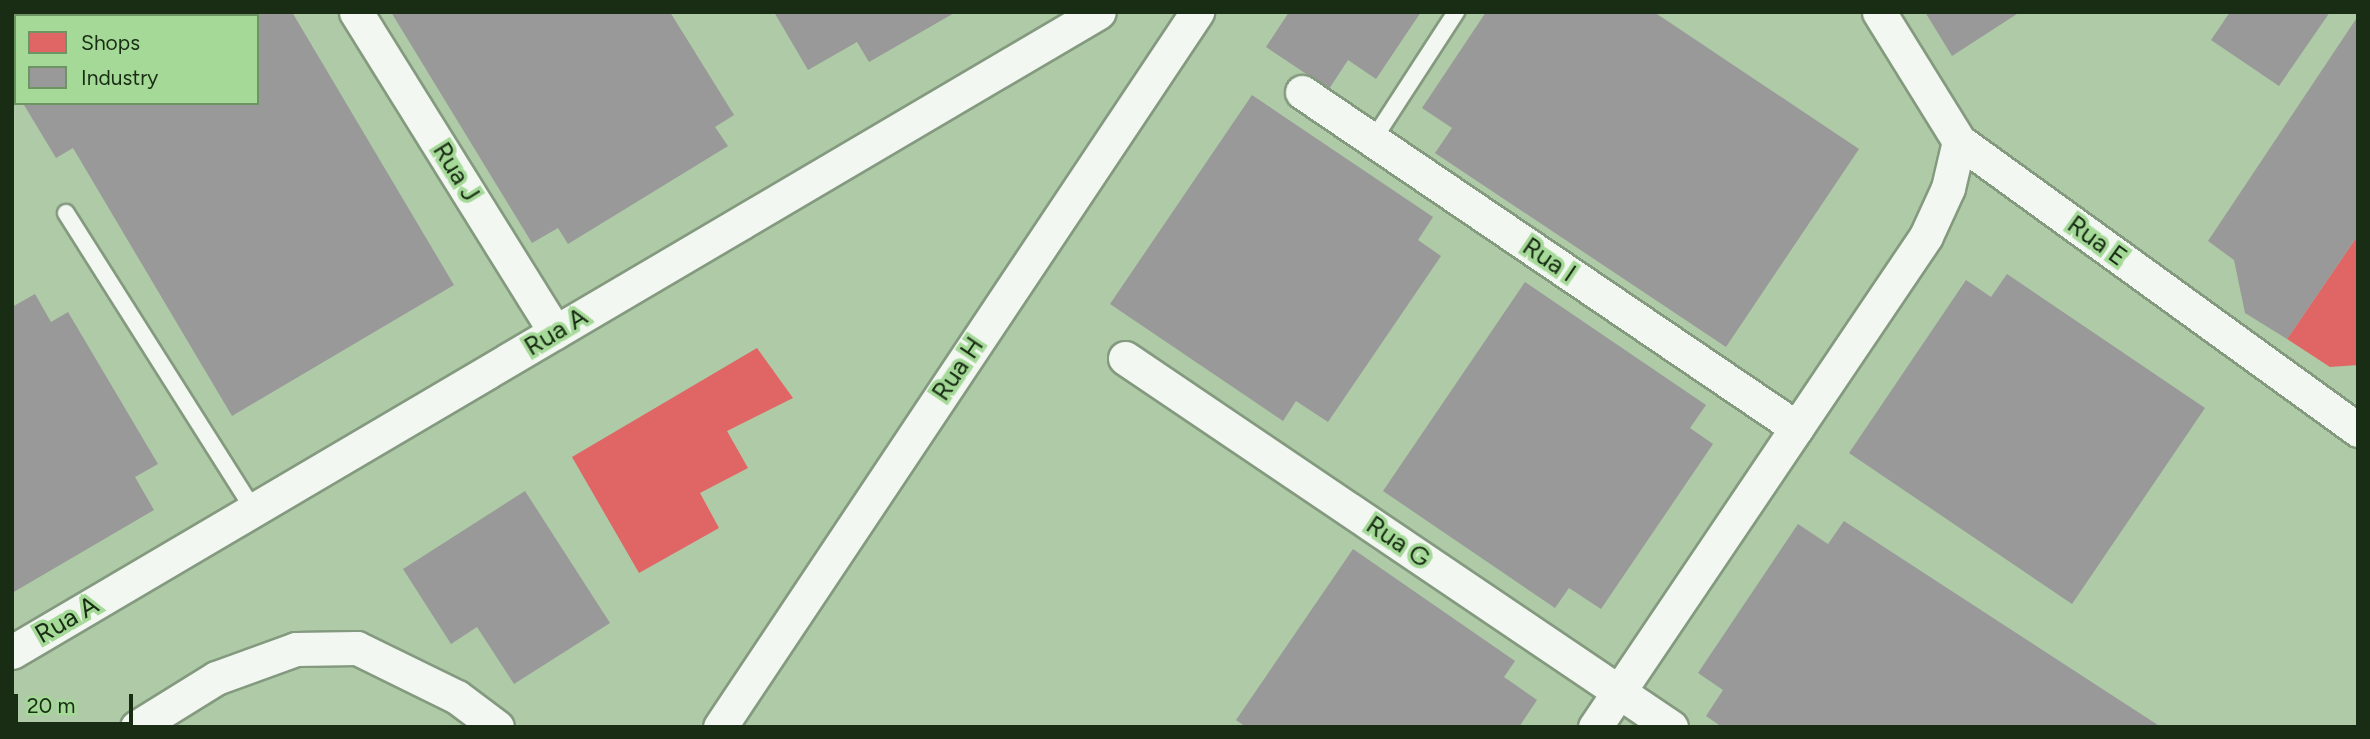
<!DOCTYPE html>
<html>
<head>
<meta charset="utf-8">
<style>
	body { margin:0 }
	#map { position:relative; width:2370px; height:739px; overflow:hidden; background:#aecaa7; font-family:Figtree,sans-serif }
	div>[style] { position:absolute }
	.shops>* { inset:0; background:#e06666 }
	.industry>* { inset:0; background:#999 }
	.roads { filter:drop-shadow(2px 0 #849a7f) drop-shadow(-2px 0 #849a7f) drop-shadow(0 2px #849a7f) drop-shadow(0 -2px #849a7f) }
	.lane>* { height:16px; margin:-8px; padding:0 8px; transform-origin:8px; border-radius:8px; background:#f3f7f2 }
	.street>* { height:33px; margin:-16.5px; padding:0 16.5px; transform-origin:16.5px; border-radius:16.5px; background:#f3f7f2 }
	span { translate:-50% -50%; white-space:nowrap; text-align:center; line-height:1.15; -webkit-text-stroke:7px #a5d998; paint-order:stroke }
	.street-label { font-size:26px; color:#192d14 }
	.frame { position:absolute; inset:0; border:14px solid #192d14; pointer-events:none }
	.legend { position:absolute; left:14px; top:14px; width:245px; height:91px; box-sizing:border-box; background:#a5d998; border:2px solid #6d9463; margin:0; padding:9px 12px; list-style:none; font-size:21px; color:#192d14 }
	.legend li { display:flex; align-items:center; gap:14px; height:35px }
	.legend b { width:35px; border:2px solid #6d9463 }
	.scale { position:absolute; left:14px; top:694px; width:119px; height:32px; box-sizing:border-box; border:4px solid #192d14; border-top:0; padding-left:9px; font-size:21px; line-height:24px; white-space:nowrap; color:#192d14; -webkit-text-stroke:5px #a5d998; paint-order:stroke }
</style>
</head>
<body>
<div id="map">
	<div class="shops">
		<div style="clip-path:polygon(2358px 235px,2358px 365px,2330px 367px,2287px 339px)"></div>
		<div style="clip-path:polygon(757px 348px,793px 398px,727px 431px,748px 468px,700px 493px,719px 528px,639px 573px,572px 457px)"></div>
	</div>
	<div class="industry">
		<div style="clip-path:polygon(145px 12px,292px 12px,454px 285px,232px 416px,73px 148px,56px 158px,24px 105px,257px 103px,257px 16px,139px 16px)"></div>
		<div style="clip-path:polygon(391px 12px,670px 12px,734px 115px,715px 127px,728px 146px,568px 244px,558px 228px,532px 243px)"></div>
		<div style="clip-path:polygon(774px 12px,956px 12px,869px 62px,857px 42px,808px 70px)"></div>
		<div style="clip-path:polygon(1289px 12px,1421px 12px,1376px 79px,1348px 60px,1329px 89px,1266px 47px)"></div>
		<div style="clip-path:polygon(1486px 12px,1654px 12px,1859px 149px,1726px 347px,1435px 153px,1452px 128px,1422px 108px)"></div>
		<div style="clip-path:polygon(1925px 12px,2020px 12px,1952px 56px)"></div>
		<div style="clip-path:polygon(2230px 12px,2330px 12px,2279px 86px,2211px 40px)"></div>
		<div style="clip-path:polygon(2358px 16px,2358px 235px,2287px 339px,2245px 313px,2234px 260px,2208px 241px)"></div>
		<div style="clip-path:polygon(1252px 95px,1433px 217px,1418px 240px,1441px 256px,1328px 422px,1296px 401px,1283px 421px,1110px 304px)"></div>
		<div style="clip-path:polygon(2007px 274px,2205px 408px,2072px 604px,1849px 453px,1966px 280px,1991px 297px)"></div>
		<div style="clip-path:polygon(1525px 282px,1706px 405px,1690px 428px,1713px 444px,1601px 609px,1569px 588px,1555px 608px,1383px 491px)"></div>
		<div style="clip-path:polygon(35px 294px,51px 322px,68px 312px,158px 464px,135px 477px,154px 510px,12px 593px,12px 307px)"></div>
		<div style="clip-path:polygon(525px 491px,610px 623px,514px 684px,477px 627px,451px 644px,403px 569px)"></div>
		<div style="clip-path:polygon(1844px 521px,2161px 727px,1722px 727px,1706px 716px,1723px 690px,1698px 673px,1798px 524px,1828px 544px)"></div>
		<div style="clip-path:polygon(1353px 549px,1515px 661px,1504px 677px,1537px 700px,1519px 727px,1246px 727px,1236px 720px)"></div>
	</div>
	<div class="roads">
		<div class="lane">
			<div style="left:1373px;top:140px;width:153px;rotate:-57deg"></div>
			<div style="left:66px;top:213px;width:352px;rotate:57.7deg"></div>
		</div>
		<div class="street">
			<div style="left:356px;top:12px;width:377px;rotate:58.1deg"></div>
			<div style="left:1879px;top:12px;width:152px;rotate:58.2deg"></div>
			<div style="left:1959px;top:141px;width:493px;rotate:35.9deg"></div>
			<div style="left:1302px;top:92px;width:598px;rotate:34.17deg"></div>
			<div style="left:1125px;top:358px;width:659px;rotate:34.05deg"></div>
			<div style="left:12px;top:652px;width:1261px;rotate:-30.49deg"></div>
			<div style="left:137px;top:727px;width:93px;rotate:-31.8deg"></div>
			<div style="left:216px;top:678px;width:85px;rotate:-19.9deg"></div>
			<div style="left:296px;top:649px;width:61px;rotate:-0.9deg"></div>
			<div style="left:357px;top:648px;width:111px;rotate:26.1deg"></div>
			<div style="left:457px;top:697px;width:50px;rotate:36.9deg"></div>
			<div style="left:720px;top:727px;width:860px;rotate:-56.29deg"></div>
			<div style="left:1595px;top:727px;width:592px;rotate:-56.01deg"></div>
			<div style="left:1926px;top:236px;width:53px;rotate:-65.4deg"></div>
			<div style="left:1948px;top:188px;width:48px;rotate:-76.8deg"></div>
		</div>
	</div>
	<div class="street-label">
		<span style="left:456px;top:172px;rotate:58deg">Rua J</span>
		<span style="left:2097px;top:241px;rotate:36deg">Rua E</span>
		<span style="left:1549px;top:260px;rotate:34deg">Rua I</span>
		<span style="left:556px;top:332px;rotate:-31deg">Rua A</span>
		<span style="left:958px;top:369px;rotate:-56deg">Rua H</span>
		<span style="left:1398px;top:542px;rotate:34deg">Rua G</span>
		<span style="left:67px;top:620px;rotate:-30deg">Rua A</span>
	</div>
	<div class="frame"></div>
	<ul class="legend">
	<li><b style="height:19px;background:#e06666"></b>Shops</li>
	<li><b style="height:19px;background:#999"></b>Industry</li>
	</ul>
	<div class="scale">20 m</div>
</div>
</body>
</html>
